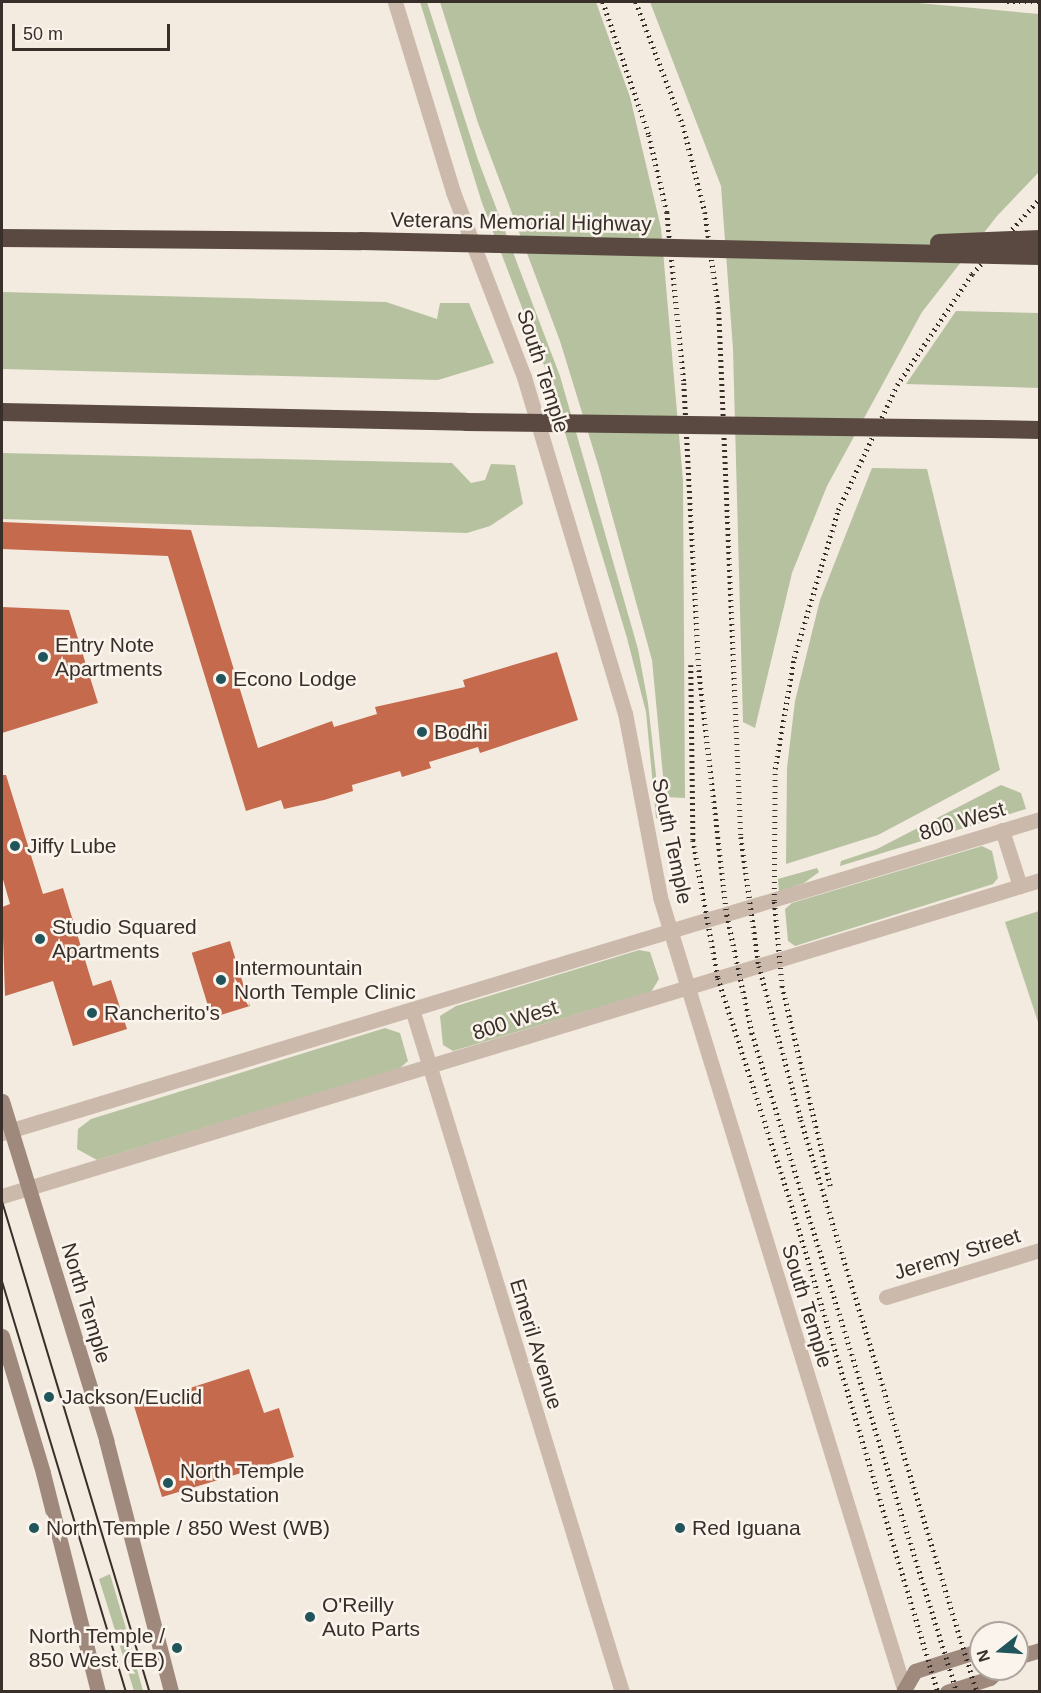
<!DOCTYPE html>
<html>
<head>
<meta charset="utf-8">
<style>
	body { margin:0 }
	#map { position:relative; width:1041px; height:1693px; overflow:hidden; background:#f3eae0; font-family:Helvetica,sans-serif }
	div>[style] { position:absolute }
	.green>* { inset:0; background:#b6c29f }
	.building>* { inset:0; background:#c56a4c; transform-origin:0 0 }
	.minor>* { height:15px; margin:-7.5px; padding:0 7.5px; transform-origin:7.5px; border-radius:7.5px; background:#cbbaab }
	.secondary>* { height:15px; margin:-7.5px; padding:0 7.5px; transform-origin:7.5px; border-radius:7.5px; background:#9f897c }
	.motorway>* { height:18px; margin:-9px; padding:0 9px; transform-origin:9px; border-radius:9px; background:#5a4941 }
	.tram>* { height:1.5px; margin:-0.75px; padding:0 0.75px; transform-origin:0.75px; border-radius:0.75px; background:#392f2a }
	.rail>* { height:4.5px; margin-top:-2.25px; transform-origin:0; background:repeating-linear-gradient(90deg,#392f2a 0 1.5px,transparent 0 6px) }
	.motorway-bridge>* { height:18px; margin:-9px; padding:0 9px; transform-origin:9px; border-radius:9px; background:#5a4941 }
	.dots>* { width:16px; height:16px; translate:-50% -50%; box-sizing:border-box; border:3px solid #faf4ec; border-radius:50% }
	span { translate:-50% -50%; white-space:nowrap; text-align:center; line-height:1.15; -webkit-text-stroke:5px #faf4ec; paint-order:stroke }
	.street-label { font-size:21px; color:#392f2a }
	.poi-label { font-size:21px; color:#392f2a }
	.left { translate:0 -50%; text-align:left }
	.right { translate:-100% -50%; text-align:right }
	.frame { position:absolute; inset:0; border:3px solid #392f2a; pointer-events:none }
	.north { position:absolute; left:969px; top:1621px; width:60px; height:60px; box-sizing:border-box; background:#faf4ec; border:2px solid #ada59e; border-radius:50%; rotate:253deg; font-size:16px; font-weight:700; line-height:24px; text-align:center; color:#392f2a }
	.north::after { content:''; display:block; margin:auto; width:21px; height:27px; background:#20565b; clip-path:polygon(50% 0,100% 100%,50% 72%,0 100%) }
	.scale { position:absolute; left:12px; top:24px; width:158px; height:27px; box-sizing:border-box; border:3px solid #392f2a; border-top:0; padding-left:8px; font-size:18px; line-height:21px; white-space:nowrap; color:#392f2a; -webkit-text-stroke:4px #faf4ec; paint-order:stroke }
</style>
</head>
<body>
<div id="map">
	<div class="green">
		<div style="clip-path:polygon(420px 2px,427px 2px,478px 160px,560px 376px,638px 649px,648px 703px,661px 820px,656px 818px,646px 712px,627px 638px,547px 373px,482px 203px)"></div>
		<div style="clip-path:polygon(440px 2px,596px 2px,630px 97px,661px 228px,683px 481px,685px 798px,665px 797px,652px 660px,599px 468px,560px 341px,478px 123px)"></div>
		<div style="clip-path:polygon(650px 2px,907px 2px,1039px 14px,1039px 172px,997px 216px,922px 312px,827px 486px,792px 573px,755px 728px,743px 722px,733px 349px,721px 186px)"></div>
		<div style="clip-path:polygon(2px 292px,386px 302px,437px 319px,440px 303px,469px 303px,494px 363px,438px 380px,2px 369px)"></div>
		<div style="clip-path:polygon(956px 311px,1039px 313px,1039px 388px,906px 384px)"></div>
		<div style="clip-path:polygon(2px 453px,452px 463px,471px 483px,485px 480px,491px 464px,515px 465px,523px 504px,490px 526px,467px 533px,2px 519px)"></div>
		<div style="clip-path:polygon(872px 468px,927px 469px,1000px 770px,878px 835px,786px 864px,787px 768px,795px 701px,820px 600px)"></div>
		<div style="clip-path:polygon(1001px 785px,1021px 793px,1026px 809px,840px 866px,841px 861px,877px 849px)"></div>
		<div style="clip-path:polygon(982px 846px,992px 851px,998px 878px,993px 884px,795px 946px,788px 941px,785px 909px,792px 903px)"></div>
		<div style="clip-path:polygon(817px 868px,819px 872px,804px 883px,779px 892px,778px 879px)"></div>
		<div style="clip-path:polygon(1039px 911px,1040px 911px,1039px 1025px,1005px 922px)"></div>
		<div style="clip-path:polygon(639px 950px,650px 952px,659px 979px,651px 992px,453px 1051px,443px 1045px,440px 1016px,456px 1006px)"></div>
		<div style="clip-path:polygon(385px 1028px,400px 1033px,408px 1061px,399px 1069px,97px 1160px,77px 1149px,78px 1129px,91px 1119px)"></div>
		<div style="clip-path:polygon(110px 1574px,125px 1625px,143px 1691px,134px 1691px,99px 1579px)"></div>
	</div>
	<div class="building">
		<div style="clip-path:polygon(2px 522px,191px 530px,258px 748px,332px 721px,334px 727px,377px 714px,375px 707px,465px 687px,463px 680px,557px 652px,578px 720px,480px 753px,478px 747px,429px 762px,431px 768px,402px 777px,400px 771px,352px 785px,353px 791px,324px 800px,284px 809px,281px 800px,246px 811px,168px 556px,2px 549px)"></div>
		<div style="clip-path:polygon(2px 607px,69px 610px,98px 703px,2px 733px)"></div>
		<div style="clip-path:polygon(2px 775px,6px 775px,43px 894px,63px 888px,93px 986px,111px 980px,127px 1029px,73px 1046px,53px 981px,5px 996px,2px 907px,10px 904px,2px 876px)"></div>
		<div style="left:230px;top:941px;width:68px;height:40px;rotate:73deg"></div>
		<div style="clip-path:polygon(249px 1369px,264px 1413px,279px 1408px,294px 1457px,162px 1497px,134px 1406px)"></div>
	</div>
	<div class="minor">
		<div style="left:395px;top:2px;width:199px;rotate:73deg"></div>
		<div style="left:453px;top:192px;width:198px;rotate:69deg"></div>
		<div style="left:524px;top:377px;width:351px;rotate:73.3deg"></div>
		<div style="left:625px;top:713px;width:187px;rotate:79.2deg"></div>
		<div style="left:660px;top:897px;width:832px;rotate:72.87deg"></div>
		<div style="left:1002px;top:830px;width:59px;rotate:72.2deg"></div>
		<div style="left:412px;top:1009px;width:715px;rotate:72.91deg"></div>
		<div style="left:2px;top:1133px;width:1084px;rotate:-16.83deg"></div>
		<div style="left:2px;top:1196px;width:1085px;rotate:-16.93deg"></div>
		<div style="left:886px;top:1297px;width:161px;rotate:-17deg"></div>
	</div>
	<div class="secondary">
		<div style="left:2px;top:1101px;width:355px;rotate:72.9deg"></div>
		<div style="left:106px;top:1440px;width:260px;rotate:75.5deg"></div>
		<div style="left:2px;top:1336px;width:143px;rotate:73.3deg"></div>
		<div style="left:43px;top:1473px;width:226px;rotate:75.9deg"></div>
		<div style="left:1017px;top:1657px;width:24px;rotate:-17deg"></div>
		<div style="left:904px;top:1690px;width:22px;rotate:-60deg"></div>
		<div style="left:915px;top:1671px;width:69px;rotate:-17.7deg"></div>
		<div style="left:947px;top:1692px;width:45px;rotate:-18deg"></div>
		<div style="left:990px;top:1678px;width:13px;rotate:-42deg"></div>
	</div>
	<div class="motorway">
		<div style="left:2px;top:238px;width:359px;rotate:0.5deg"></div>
		<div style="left:2px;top:412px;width:464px;rotate:1.2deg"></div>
		<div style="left:989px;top:429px;width:51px;rotate:1.1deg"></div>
	</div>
	<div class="tram">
		<div style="left:2px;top:1200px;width:514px;rotate:73.26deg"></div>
		<div style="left:2px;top:1280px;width:430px;rotate:73.2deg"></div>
	</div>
	<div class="rail">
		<div style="left:603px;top:2px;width:141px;rotate:70.9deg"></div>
		<div style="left:649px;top:135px;width:79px;rotate:76.8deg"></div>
		<div style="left:667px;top:212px;width:172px;rotate:84.3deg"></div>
		<div style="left:684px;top:383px;width:287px;rotate:87deg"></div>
		<div style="left:699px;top:670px;width:247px;rotate:83.5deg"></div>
		<div style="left:727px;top:915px;width:121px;rotate:78deg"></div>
		<div style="left:752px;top:1033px;width:690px;rotate:72.72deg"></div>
		<div style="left:636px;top:2px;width:132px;rotate:69.1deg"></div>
		<div style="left:683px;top:125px;width:90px;rotate:75.8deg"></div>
		<div style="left:705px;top:212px;width:101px;rotate:82deg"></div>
		<div style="left:719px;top:312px;width:525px;rotate:87.6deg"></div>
		<div style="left:741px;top:837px;width:130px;rotate:82.1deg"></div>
		<div style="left:759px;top:966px;width:160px;rotate:74.7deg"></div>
		<div style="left:801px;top:1120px;width:598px;rotate:72.9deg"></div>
		<div style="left:1007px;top:2px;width:33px"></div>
		<div style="left:691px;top:665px;width:175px;rotate:89.3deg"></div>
		<div style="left:693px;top:840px;width:140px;rotate:79.7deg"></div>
		<div style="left:718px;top:978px;width:233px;rotate:72deg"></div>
		<div style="left:790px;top:1200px;width:514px;rotate:73.26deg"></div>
		<div style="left:830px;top:1186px;width:205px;rotate:-103.6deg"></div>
		<div style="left:782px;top:987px;width:86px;rotate:-95.3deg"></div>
		<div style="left:774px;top:901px;width:132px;rotate:-89.6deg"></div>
		<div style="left:775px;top:769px;width:113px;rotate:-80.3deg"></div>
		<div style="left:794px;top:658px;width:154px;rotate:-73.4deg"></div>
		<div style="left:838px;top:510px;width:138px;rotate:-64.7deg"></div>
		<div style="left:897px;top:385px;width:134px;rotate:-56deg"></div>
		<div style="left:972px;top:274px;width:102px;rotate:-48.2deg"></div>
	</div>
	<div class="motorway-bridge">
		<div style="left:361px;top:241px;width:679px;rotate:1.27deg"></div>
		<div style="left:939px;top:243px;width:101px;rotate:-2.3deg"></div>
		<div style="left:466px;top:422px;width:523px;rotate:0.77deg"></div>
	</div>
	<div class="dots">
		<div style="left:43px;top:657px;background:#20565b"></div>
		<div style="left:221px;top:679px;background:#20565b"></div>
		<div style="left:422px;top:732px;background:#20565b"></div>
		<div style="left:15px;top:846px;background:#20565b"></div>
		<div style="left:40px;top:939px;background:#20565b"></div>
		<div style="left:221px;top:980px;background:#20565b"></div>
		<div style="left:92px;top:1013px;background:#20565b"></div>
		<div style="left:49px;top:1397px;background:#20565b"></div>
		<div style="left:168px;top:1483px;background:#20565b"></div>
		<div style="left:34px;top:1528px;background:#20565b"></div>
		<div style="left:680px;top:1528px;background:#20565b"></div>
		<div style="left:310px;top:1617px;background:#20565b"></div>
		<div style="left:177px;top:1648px;background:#20565b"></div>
	</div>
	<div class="street-label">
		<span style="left:521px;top:222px;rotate:1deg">Veterans Memorial Highway</span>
		<span style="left:543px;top:371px;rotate:72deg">South Temple</span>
		<span style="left:962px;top:821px;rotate:-17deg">800 West</span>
		<span style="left:672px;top:841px;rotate:78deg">South Temple</span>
		<span style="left:515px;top:1020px;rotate:-18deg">800 West</span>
		<span style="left:957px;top:1254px;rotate:-17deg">Jeremy Street</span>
		<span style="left:86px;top:1303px;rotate:73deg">North Temple</span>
		<span style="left:807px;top:1306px;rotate:73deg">South Temple</span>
		<span style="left:536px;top:1344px;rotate:73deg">Emeril Avenue</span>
	</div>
	<div class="poi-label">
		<span class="left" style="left:55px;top:657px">Entry Note<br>Apartments</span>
		<span class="left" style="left:233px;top:679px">Econo Lodge</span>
		<span class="left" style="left:434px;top:732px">Bodhi</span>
		<span class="left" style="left:27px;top:846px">Jiffy Lube</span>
		<span class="left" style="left:52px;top:939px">Studio Squared<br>Apartments</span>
		<span class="left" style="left:234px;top:980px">Intermountain<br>North Temple Clinic</span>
		<span class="left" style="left:104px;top:1013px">Rancherito's</span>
		<span class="left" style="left:62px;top:1397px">Jackson/Euclid</span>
		<span class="left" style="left:180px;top:1483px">North Temple<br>Substation</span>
		<span class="left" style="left:46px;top:1528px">North Temple / 850 West (WB)</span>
		<span class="left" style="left:692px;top:1528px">Red Iguana</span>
		<span class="left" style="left:322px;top:1617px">O'Reilly<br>Auto Parts</span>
		<span class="right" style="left:165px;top:1648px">North Temple /<br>850 West (EB)</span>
	</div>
	<div class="frame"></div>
	<div class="north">N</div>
	<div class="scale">50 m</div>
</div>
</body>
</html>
